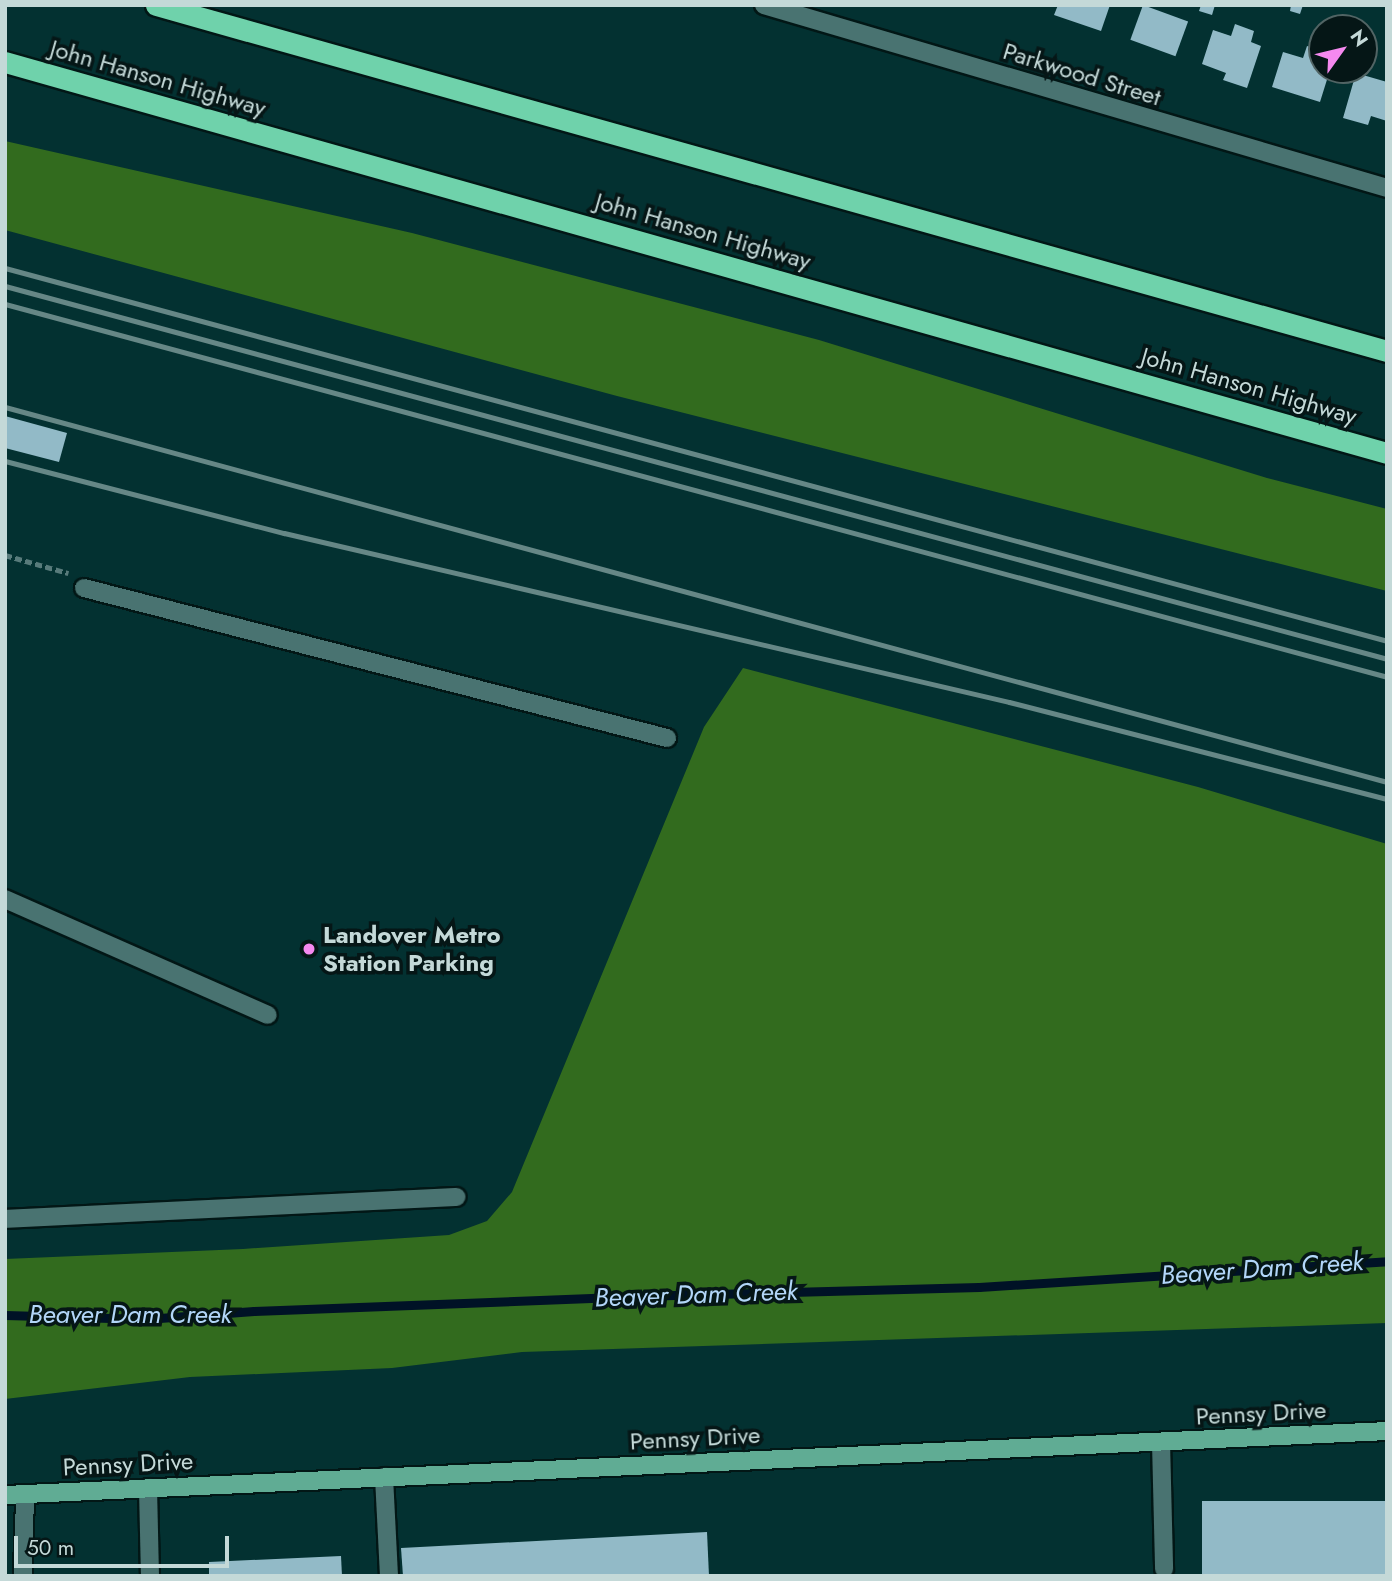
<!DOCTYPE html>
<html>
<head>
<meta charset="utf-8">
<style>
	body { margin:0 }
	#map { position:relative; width:1392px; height:1581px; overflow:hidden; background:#033131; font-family:Jost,sans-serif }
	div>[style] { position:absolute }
	.forest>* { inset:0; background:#326b1e }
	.stream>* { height:9px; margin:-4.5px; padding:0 4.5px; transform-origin:4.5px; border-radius:4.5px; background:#001226 }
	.building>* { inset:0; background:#92bac7; transform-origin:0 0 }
	.path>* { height:4.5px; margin-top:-2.25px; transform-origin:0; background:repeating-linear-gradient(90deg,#587b7b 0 7px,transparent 0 10.5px) }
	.roads { filter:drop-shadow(2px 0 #021716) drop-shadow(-2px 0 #021716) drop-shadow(0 2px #021716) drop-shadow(0 -2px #021716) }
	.minor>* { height:18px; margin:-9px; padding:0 9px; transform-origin:9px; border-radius:9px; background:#497371 }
	.major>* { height:18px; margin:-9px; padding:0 9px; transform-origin:9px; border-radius:9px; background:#60ac94 }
	.highway>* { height:21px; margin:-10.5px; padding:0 10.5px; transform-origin:10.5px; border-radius:10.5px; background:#6fd2ab }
	.rail>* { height:5px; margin:-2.5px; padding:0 2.5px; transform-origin:2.5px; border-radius:2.5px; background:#668786 }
	.dots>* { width:19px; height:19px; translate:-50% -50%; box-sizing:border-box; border:4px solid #051616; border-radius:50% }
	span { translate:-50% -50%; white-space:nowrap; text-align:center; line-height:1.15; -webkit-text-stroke:7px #051616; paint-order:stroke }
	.street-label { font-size:24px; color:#c4d9d8 }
	.poi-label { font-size:24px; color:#c4d9d8; font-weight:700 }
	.left { translate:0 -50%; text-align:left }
	.water-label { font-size:26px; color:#b2d6f8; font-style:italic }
	.frame { position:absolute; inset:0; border:7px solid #c4d9d8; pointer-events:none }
	.north { position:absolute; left:1308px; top:14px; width:70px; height:70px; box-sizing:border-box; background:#051616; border:2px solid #516464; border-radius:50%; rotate:56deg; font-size:19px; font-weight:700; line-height:28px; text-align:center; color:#c4d9d8 }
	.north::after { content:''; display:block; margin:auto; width:24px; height:32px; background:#f589ef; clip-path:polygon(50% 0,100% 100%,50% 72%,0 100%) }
	.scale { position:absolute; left:14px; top:1536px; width:215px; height:32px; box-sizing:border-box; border:4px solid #c4d9d8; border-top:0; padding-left:9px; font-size:21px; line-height:24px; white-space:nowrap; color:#c4d9d8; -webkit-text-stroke:5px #051616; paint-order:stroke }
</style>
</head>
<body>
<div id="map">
	<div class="forest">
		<div style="clip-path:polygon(5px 141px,412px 233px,819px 340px,1267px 478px,1387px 509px,1387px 591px,617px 396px,5px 230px)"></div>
		<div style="clip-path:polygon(743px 668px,1198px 787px,1387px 844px,1387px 1323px,522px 1352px,392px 1368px,190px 1377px,5px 1399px,5px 1259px,243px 1249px,449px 1235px,487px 1221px,512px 1192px,704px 727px)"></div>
	</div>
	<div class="stream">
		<div style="left:5px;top:1315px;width:141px;rotate:1.6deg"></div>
		<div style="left:146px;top:1319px;width:108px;rotate:-4.2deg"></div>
		<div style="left:254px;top:1311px;width:382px;rotate:-2.2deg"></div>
		<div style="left:636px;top:1296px;width:343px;rotate:-1.5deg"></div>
		<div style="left:979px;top:1287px;width:409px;rotate:-3.6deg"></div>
	</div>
	<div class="building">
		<div style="clip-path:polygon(1058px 5px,1110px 5px,1101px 31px,1054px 15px)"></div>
		<div style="left:1143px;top:5px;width:48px;height:37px;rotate:20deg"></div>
		<div style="clip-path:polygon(1201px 5px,1215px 5px,1212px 15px,1199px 11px)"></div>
		<div style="clip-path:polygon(1291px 5px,1303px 5px,1300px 14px,1290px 11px)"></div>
		<div style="clip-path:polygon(1235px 24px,1254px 31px,1251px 42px,1261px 46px,1247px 88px,1223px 80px,1226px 73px,1202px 64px,1213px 30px,1231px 36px)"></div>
		<div style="clip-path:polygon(1307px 46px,1322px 51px,1322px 70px,1330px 70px,1320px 102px,1272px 87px,1283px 52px,1303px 58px)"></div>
		<div style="clip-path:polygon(1356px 73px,1387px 82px,1387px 121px,1371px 116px,1368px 125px,1343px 118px)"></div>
		<div style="clip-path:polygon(5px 416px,67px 433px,59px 462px,5px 448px)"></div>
		<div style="left:1387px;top:1501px;width:75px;height:185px;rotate:90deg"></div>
		<div style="clip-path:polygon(707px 1532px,709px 1576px,403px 1576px,401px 1548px)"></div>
		<div style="clip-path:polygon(341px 1556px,342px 1576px,209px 1576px,209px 1562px)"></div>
	</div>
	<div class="path">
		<div style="left:5px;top:555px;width:66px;rotate:15.9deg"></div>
	</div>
	<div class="roads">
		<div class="minor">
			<div style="left:764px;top:5px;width:649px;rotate:16.37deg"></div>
			<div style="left:84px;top:588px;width:602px;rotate:14.43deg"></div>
			<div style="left:5px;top:899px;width:287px;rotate:23.8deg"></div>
			<div style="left:5px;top:1219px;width:452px;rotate:-2.8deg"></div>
			<div style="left:1161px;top:1442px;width:127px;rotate:88.6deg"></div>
			<div style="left:384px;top:1477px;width:99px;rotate:87.1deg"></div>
			<div style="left:148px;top:1488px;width:88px;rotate:88.7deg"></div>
			<div style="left:23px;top:1576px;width:82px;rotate:-88.6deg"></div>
		</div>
		<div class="major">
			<div style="left:5px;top:1495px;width:1383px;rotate:-2.65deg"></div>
		</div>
		<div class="highway">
			<div style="left:156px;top:5px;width:1279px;rotate:15.7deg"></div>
			<div style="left:5px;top:62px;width:1436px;rotate:15.8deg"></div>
		</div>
	</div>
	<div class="rail">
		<div style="left:5px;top:268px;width:1431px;rotate:15.1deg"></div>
		<div style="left:5px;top:286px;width:1431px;rotate:15.1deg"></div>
		<div style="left:5px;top:304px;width:1431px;rotate:15.1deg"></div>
		<div style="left:5px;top:407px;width:1432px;rotate:15.18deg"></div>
		<div style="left:5px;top:461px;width:288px;rotate:14.5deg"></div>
		<div style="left:284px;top:533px;width:744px;rotate:13.12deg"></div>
		<div style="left:1009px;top:702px;width:390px;rotate:14.4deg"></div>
	</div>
	<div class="dots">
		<div style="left:309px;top:949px;background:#f589ef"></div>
	</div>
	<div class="street-label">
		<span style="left:1082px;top:74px;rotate:17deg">Parkwood Street</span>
		<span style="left:158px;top:78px;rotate:16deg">John Hanson Highway</span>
		<span style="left:703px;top:231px;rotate:16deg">John Hanson Highway</span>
		<span style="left:1249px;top:386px;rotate:16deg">John Hanson Highway</span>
		<span style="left:1261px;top:1413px;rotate:-3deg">Pennsy Drive</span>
		<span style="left:695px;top:1438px;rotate:-3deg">Pennsy Drive</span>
		<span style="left:128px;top:1464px;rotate:-3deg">Pennsy Drive</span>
	</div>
	<div class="poi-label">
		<span class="left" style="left:323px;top:949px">Landover Metro<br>Station Parking</span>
	</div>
	<div class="water-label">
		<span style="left:1262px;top:1269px;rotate:-4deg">Beaver Dam Creek</span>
		<span style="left:696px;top:1295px;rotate:-2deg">Beaver Dam Creek</span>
		<span style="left:130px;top:1315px">Beaver Dam Creek</span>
	</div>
	<div class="frame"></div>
	<div class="north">N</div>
	<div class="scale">50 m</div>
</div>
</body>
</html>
